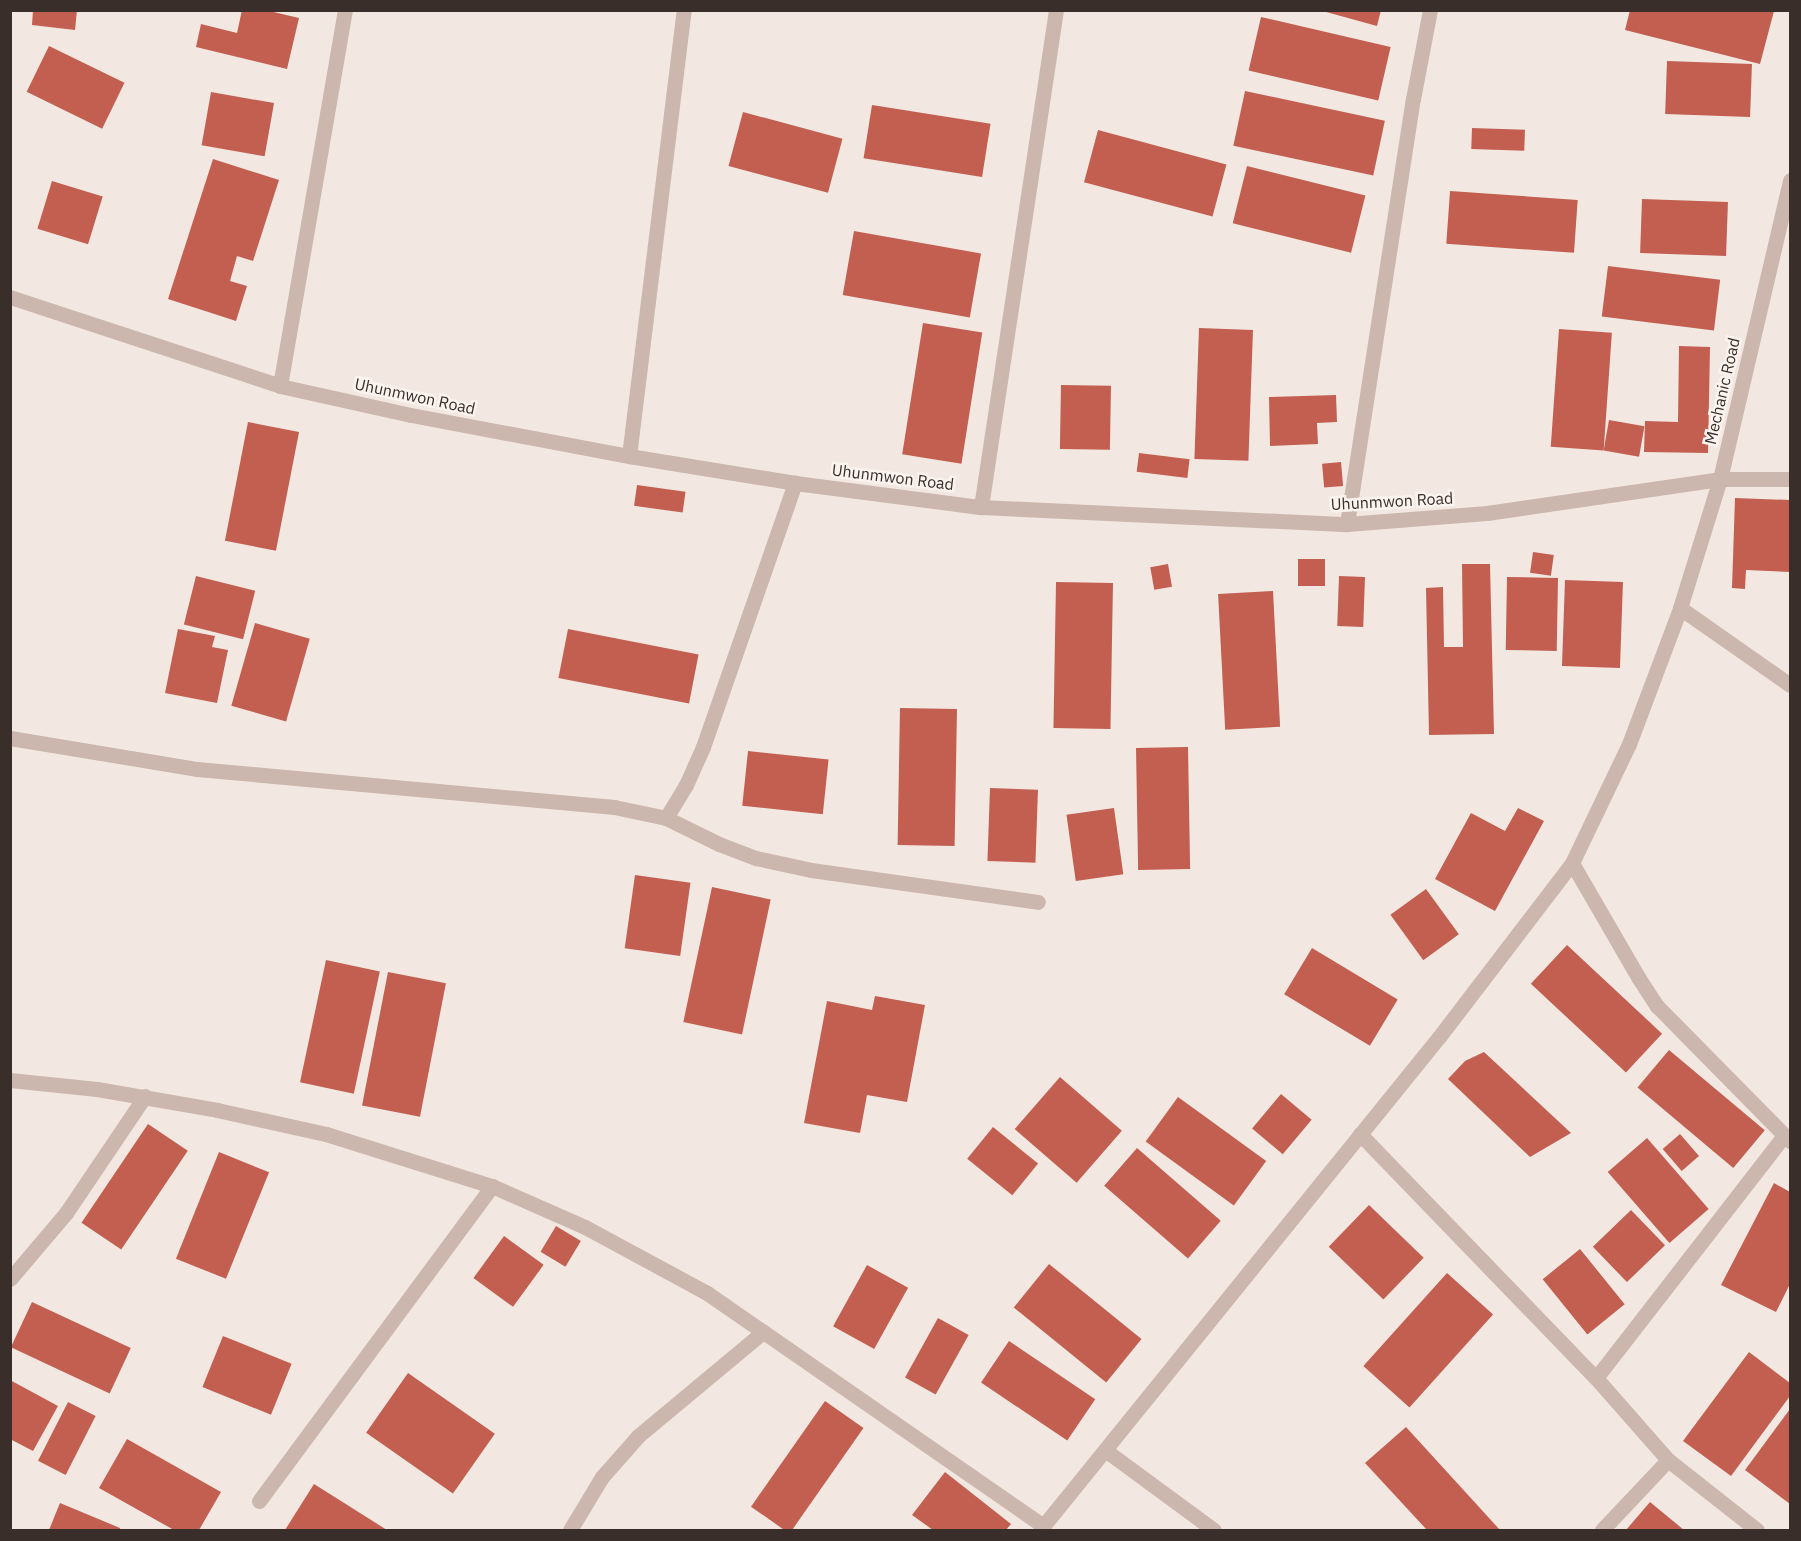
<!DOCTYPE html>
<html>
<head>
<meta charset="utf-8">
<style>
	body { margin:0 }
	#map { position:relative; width:1801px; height:1541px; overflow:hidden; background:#f3e8e1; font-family:"IBM Plex Sans",sans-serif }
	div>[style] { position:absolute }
	.building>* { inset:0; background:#c25f50; transform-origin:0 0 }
	.minor>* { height:15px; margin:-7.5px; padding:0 7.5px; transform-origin:7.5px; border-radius:7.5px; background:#cbb7ad }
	span { translate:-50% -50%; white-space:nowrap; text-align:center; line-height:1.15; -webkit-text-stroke:5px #faf3ee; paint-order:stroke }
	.street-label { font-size:16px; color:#3a2e2b }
	.frame { position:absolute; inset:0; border:12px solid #3a2e2b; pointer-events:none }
</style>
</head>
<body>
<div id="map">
	<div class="building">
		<div style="clip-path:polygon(33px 10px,77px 10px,75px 30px,32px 25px)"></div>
		<div style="clip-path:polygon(242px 10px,265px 10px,299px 18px,287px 69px,196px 47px,201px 24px,237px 33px)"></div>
		<div style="clip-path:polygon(1319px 10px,1381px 10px,1377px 26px)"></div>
		<div style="clip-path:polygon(1630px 10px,1770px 10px,1774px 11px,1760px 64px,1625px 30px)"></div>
		<div style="left:1261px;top:17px;width:133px;height:55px;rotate:13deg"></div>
		<div style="left:49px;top:46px;width:84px;height:51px;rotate:26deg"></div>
		<div style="left:1667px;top:61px;width:85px;height:53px;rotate:2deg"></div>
		<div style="left:1245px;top:91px;width:143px;height:56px;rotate:12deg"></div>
		<div style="left:211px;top:92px;width:64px;height:54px;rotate:10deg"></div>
		<div style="left:872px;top:105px;width:120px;height:54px;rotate:9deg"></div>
		<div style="left:743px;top:112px;width:103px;height:56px;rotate:15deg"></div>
		<div style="left:1472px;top:128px;width:53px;height:21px;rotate:2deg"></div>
		<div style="left:1098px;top:130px;width:133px;height:54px;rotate:15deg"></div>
		<div style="clip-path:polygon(213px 159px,279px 180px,253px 261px,237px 256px,230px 281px,247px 286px,236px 321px,168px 299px)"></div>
		<div style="left:1247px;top:166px;width:122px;height:59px;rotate:14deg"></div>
		<div style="left:52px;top:181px;width:53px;height:50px;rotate:17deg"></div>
		<div style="left:1450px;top:191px;width:128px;height:53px;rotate:4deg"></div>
		<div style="left:1642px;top:199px;width:86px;height:54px;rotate:2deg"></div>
		<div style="left:854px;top:231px;width:129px;height:65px;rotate:10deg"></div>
		<div style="left:1608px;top:266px;width:113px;height:51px;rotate:7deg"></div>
		<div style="left:923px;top:323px;width:60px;height:133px;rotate:9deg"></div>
		<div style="left:1199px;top:328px;width:54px;height:131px;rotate:2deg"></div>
		<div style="left:1559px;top:329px;width:53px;height:118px;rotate:4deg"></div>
		<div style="clip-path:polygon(1679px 346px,1710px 347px,1708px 453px,1644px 452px,1645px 421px,1678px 422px)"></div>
		<div style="left:1061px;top:385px;width:50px;height:64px;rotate:1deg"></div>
		<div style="clip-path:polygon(1336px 395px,1337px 422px,1317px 423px,1318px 444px,1270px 446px,1269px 397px)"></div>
		<div style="left:1609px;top:420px;width:36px;height:31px;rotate:10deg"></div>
		<div style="left:248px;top:422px;width:52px;height:121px;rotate:11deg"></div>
		<div style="left:1139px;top:453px;width:51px;height:19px;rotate:7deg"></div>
		<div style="left:1341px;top:462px;width:24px;height:19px;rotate:85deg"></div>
		<div style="left:637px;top:485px;width:49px;height:21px;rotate:8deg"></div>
		<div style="clip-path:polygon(1735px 498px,1790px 500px,1790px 572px,1746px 570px,1745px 589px,1732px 588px)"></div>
		<div style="left:1533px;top:552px;width:21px;height:21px;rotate:8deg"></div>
		<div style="left:1298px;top:559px;width:27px;height:27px"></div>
		<div style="left:1168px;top:564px;width:23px;height:18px;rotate:80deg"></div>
		<div style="clip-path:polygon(1462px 564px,1490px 564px,1494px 734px,1429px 735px,1426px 588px,1443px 587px,1444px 647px,1463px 647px)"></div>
		<div style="left:196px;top:576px;width:61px;height:50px;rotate:14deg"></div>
		<div style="left:1339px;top:576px;width:26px;height:50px;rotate:2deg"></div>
		<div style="left:1507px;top:577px;width:51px;height:73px;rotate:1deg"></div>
		<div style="left:1565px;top:580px;width:58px;height:86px;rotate:2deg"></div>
		<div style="left:1056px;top:582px;width:57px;height:146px;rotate:1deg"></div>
		<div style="left:1273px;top:591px;width:136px;height:55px;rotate:87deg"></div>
		<div style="left:255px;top:623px;width:57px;height:86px;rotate:16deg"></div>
		<div style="clip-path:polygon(178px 629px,215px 636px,212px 647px,228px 650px,217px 703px,165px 693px)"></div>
		<div style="left:568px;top:629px;width:133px;height:50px;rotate:11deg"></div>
		<div style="left:900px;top:708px;width:57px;height:137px;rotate:1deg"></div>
		<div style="left:1188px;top:747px;width:122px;height:52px;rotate:89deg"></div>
		<div style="left:748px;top:751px;width:81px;height:55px;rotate:6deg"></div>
		<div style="left:990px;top:788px;width:48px;height:73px;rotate:2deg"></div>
		<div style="left:1114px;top:808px;width:67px;height:48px;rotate:82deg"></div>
		<div style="clip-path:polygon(1518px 808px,1544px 821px,1495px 911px,1435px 879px,1471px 813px,1505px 831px)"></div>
		<div style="left:635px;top:875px;width:56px;height:74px;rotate:8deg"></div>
		<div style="left:712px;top:887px;width:60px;height:138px;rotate:12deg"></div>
		<div style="left:1426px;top:889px;width:56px;height:44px;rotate:54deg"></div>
		<div style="left:1567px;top:945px;width:130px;height:53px;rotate:43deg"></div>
		<div style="left:1312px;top:948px;width:100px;height:54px;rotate:31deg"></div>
		<div style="left:326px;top:960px;width:55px;height:125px;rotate:12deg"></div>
		<div style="left:388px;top:972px;width:59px;height:136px;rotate:11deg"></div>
		<div style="clip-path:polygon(875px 996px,925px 1005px,907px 1102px,867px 1095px,860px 1133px,804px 1123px,827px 1001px,872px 1010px)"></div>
		<div style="left:1669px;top:1050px;width:125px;height:49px;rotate:40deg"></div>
		<div style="clip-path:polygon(1484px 1052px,1571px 1133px,1530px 1157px,1448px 1079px,1465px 1061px)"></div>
		<div style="left:1060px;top:1077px;width:82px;height:69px;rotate:41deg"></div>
		<div style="left:1281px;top:1094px;width:40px;height:45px;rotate:40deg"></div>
		<div style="left:1178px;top:1097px;width:109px;height:55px;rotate:36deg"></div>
		<div style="left:148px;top:1124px;width:48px;height:119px;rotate:34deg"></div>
		<div style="left:993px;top:1127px;width:58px;height:41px;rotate:39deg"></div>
		<div style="left:1680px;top:1134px;width:29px;height:23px;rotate:49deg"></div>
		<div style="left:1647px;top:1138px;width:94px;height:52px;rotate:49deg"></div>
		<div style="left:1137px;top:1148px;width:111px;height:50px;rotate:41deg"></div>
		<div style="left:219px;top:1152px;width:54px;height:115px;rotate:22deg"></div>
		<div style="clip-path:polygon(1774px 1183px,1790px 1192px,1790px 1284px,1776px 1312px,1721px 1285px)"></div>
		<div style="left:1369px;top:1205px;width:76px;height:58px;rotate:44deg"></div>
		<div style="left:1631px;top:1210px;width:49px;height:53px;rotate:46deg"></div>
		<div style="left:556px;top:1226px;width:29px;height:30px;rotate:31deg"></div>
		<div style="left:504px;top:1236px;width:49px;height:52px;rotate:36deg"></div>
		<div style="left:1580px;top:1249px;width:71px;height:48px;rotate:51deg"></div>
		<div style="left:1049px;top:1264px;width:119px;height:56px;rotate:39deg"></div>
		<div style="left:867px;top:1265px;width:47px;height:70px;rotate:29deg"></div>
		<div style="left:1447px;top:1273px;width:62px;height:125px;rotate:42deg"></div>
		<div style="left:32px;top:1302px;width:109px;height:50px;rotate:25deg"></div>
		<div style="left:938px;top:1318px;width:35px;height:68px;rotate:29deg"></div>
		<div style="left:223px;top:1336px;width:74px;height:55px;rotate:22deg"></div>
		<div style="left:1009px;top:1341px;width:104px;height:50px;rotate:34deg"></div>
		<div style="clip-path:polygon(1749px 1352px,1790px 1383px,1790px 1396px,1731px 1476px,1683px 1441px)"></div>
		<div style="left:408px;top:1373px;width:106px;height:73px;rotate:35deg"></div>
		<div style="clip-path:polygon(10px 1380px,58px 1406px,33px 1451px,10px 1439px)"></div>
		<div style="left:825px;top:1401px;width:47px;height:129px;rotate:35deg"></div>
		<div style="left:68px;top:1402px;width:31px;height:66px;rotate:27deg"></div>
		<div style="clip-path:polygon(1790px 1409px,1790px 1504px,1745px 1470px)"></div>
		<div style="clip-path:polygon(1406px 1427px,1500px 1530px,1427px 1530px,1365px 1463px)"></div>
		<div style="clip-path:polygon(127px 1439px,221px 1492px,199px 1530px,174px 1530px,99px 1488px)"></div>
		<div style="clip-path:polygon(945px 1472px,1011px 1524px,1006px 1530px,933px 1530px,912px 1515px)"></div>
		<div style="clip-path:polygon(314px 1484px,387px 1530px,285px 1530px)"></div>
		<div style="clip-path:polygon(1650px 1502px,1684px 1530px,1626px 1530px)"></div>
		<div style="clip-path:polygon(60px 1503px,120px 1528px,120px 1530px,49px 1530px)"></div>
	</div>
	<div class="minor">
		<div style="left:10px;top:297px;width:284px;rotate:18.2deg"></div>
		<div style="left:280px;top:386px;width:134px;rotate:12.5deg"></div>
		<div style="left:411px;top:415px;width:222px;rotate:10.7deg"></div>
		<div style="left:629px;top:456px;width:168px;rotate:9.2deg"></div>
		<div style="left:795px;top:483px;width:188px;rotate:7.4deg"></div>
		<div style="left:981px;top:507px;width:366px;rotate:2.7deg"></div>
		<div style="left:1347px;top:524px;width:140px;rotate:-4.5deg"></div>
		<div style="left:1487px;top:513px;width:235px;rotate:-8.3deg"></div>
		<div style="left:1720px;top:479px;width:70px"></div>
		<div style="left:280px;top:386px;width:382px;rotate:-80.2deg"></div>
		<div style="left:629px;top:456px;width:449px;rotate:-83deg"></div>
		<div style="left:981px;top:507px;width:503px;rotate:-81.42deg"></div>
		<div style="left:1347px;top:524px;width:430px;rotate:-81.2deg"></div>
		<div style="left:1413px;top:99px;width:91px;rotate:-79.2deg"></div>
		<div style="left:1680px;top:608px;width:134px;rotate:35deg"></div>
		<div style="left:10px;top:738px;width:190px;rotate:9.4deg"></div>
		<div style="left:197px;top:769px;width:419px;rotate:5.2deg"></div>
		<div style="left:614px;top:807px;width:53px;rotate:11.9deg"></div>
		<div style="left:666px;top:818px;width:39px;rotate:-59deg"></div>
		<div style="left:686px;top:785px;width:42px;rotate:-65.9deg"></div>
		<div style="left:703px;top:747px;width:280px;rotate:-70.8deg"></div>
		<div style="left:666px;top:818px;width:59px;rotate:26.1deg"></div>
		<div style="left:719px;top:844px;width:40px;rotate:21deg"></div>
		<div style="left:756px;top:858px;width:56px;rotate:12.3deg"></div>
		<div style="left:811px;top:870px;width:229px;rotate:8deg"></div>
		<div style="left:1572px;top:863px;width:132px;rotate:59.9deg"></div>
		<div style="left:1638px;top:977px;width:35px;rotate:57deg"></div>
		<div style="left:1657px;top:1006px;width:190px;rotate:45.4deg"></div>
		<div style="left:10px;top:1080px;width:87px;rotate:5.9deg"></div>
		<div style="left:97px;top:1089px;width:122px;rotate:9.9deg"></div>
		<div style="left:217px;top:1110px;width:112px;rotate:12.4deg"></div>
		<div style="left:326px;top:1134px;width:174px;rotate:17.4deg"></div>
		<div style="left:492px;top:1186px;width:102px;rotate:23.8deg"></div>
		<div style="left:585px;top:1227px;width:139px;rotate:28.4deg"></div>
		<div style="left:707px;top:1293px;width:409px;rotate:34.7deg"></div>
		<div style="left:1360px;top:1134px;width:339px;rotate:46deg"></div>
		<div style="left:1596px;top:1378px;width:109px;rotate:48.7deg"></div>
		<div style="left:1668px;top:1460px;width:113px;rotate:38.2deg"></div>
		<div style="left:10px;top:1279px;width:87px;rotate:-49.7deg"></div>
		<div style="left:66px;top:1213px;width:141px;rotate:-56deg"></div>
		<div style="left:1596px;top:1378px;width:306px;rotate:-52.2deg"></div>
		<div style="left:1105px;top:1450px;width:135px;rotate:36.3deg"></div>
		<div style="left:259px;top:1501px;width:392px;rotate:-53.5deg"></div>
		<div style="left:570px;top:1530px;width:62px;rotate:-58.9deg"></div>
		<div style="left:602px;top:1477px;width:55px;rotate:-48.7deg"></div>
		<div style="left:638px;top:1436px;width:163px;rotate:-39.8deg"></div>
		<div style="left:1040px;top:1530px;width:634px;rotate:-51.02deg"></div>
		<div style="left:1439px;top:1037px;width:219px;rotate:-52.6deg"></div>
		<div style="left:1572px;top:863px;width:132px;rotate:-64.4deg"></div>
		<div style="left:1629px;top:744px;width:145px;rotate:-69.4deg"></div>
		<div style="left:1680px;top:608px;width:135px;rotate:-72.8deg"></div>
		<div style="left:1720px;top:479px;width:307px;rotate:-76.8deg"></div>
		<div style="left:1602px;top:1530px;width:96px;rotate:-46.7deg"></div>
	</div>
	<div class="street-label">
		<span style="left:1722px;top:391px;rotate:-77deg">Mechanic Road</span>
		<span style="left:415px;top:396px;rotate:12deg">Uhunmwon Road</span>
		<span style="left:893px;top:477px;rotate:7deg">Uhunmwon Road</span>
		<span style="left:1392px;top:501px;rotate:-3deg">Uhunmwon Road</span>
	</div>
	<div class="frame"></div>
</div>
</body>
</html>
